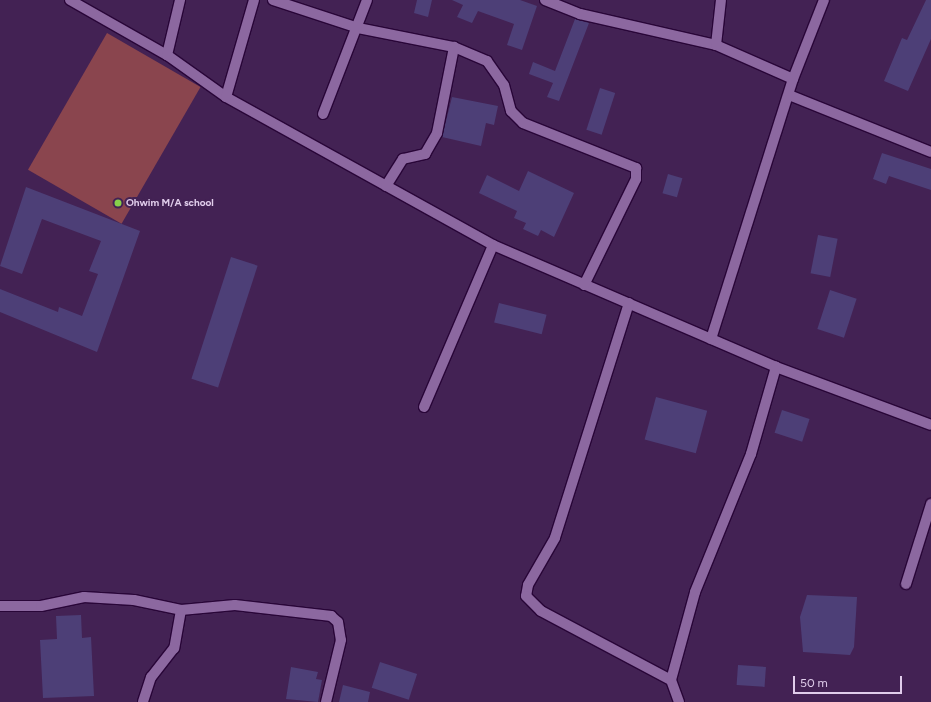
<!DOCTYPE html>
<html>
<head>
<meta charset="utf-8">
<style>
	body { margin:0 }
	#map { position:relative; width:931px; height:702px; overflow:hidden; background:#432254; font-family:Figtree,sans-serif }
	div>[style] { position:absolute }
	.green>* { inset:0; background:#8a454e; transform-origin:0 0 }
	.building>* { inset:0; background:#4d3f77; transform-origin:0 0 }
	.roads { filter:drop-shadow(1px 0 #290638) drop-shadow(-1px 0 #290638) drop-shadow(0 1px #290638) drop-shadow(0 -1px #290638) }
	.minor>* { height:10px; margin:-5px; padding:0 5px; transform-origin:5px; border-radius:5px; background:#8c68a0 }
	.dots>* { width:11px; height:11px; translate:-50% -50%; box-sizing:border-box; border:2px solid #432254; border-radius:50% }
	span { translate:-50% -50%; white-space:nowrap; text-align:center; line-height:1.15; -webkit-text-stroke:4px #432254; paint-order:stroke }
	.poi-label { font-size:10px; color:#e0cdeb; font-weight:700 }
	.left { translate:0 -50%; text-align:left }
	.scale { position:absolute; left:793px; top:676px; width:109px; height:18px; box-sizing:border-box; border:2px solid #e0cdeb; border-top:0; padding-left:5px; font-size:12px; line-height:14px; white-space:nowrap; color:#e0cdeb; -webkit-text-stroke:3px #432254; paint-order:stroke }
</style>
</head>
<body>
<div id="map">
	<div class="green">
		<div style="left:107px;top:33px;width:108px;height:158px;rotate:30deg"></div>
	</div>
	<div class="building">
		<div style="clip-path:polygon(417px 0,432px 0,428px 17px,414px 13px)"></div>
		<div style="clip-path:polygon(452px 0,520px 0,537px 6px,522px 50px,507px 45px,514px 24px,478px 11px,472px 23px,457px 17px,463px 5px)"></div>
		<div style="clip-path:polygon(926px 0,931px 0,931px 39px,908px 91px,884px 81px,902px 38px,907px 40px)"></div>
		<div style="clip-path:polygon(575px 19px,589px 23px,559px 101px,547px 97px,553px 83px,529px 74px,533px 62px,555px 71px)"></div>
		<div style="left:600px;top:88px;width:16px;height:44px;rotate:18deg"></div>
		<div style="clip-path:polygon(452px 97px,498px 106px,494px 125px,486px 123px,481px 146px,442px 137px)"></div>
		<div style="clip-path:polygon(882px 153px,931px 169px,931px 190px,889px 176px,886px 184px,873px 179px)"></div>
		<div style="clip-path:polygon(528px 171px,574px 193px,554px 237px,541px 230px,538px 236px,523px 229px,526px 223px,514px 218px,517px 211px,479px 193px,487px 175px,519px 191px)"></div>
		<div style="left:668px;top:174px;width:15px;height:20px;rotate:16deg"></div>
		<div style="clip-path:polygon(26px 187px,140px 231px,97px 352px,0 312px,0 289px,58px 312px,59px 307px,82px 316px,98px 274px,89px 271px,101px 241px,42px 219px,22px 274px,0 266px)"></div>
		<div style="left:818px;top:235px;width:20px;height:39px;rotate:11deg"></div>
		<div style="left:231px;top:257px;width:28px;height:128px;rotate:18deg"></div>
		<div style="left:830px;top:290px;width:28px;height:41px;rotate:18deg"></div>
		<div style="left:499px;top:303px;width:49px;height:20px;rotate:14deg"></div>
		<div style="left:656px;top:397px;width:53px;height:44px;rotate:15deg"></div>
		<div style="left:782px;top:410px;width:29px;height:24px;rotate:18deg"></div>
		<div style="clip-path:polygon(807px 595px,857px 597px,854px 647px,850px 655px,803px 652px,800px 617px)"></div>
		<div style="clip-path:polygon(81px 615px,82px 638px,91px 637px,94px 696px,43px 698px,40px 640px,57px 639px,56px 616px)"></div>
		<div style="left:380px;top:662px;width:39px;height:27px;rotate:18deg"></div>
		<div style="left:738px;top:665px;width:28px;height:20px;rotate:4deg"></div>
		<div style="clip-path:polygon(291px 667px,318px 672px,316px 679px,322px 680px,318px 702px,286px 699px)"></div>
		<div style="clip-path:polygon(343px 685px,370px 692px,368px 702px,339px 702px)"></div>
	</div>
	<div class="roads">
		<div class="minor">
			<div style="left:70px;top:0;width:112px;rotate:29.6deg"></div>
			<div style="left:167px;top:55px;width:72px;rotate:35.4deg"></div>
			<div style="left:226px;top:97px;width:305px;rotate:29deg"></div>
			<div style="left:493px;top:245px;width:308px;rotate:23.3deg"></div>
			<div style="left:776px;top:367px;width:165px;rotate:20.5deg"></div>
			<div style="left:273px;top:0;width:89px;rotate:18.2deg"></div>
			<div style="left:358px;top:28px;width:98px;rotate:11.2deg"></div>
			<div style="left:454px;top:47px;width:36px;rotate:23deg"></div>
			<div style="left:487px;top:61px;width:29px;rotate:55deg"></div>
			<div style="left:504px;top:85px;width:27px;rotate:75deg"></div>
			<div style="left:511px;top:111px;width:17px;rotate:45deg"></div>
			<div style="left:523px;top:123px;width:122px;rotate:21.7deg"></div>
			<div style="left:636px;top:168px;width:11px;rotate:90deg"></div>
			<div style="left:636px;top:179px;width:118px;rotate:116.1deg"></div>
			<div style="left:545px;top:0;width:38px;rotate:22deg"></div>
			<div style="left:580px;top:14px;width:139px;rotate:12.8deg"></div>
			<div style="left:716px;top:45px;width:84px;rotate:23.8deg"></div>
			<div style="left:716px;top:45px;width:45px;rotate:-83.7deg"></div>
			<div style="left:167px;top:55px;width:57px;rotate:-76.7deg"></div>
			<div style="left:789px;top:95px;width:153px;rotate:21.9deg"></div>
			<div style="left:226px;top:97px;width:101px;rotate:-73.9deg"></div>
			<div style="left:323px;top:114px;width:122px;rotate:-68.9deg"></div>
			<div style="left:386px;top:186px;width:32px;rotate:-58deg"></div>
			<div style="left:403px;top:159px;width:23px;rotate:-13deg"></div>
			<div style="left:425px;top:154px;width:24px;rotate:-60deg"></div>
			<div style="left:437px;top:133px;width:88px;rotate:-78.8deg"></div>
			<div style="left:629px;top:303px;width:246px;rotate:107.5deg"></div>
			<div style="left:555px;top:538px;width:54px;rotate:119.9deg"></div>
			<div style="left:528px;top:585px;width:11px;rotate:100deg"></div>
			<div style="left:526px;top:596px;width:21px;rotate:45deg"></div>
			<div style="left:541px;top:611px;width:147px;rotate:28deg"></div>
			<div style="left:711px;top:339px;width:273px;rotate:-72.5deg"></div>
			<div style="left:793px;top:79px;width:85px;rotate:-68.6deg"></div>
			<div style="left:424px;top:407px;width:176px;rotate:-66.9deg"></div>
			<div style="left:906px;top:584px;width:84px;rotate:-72.6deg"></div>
			<div style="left:0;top:606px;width:41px"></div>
			<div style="left:41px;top:606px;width:44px;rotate:-11.8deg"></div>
			<div style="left:84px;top:597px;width:50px;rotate:3.4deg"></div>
			<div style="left:134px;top:600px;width:48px;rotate:12deg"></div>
			<div style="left:181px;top:610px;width:39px;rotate:100deg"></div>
			<div style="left:174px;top:648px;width:37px;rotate:128deg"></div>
			<div style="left:151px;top:677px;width:26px;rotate:108deg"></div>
			<div style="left:181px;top:610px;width:54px;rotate:-5.3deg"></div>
			<div style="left:235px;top:605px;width:97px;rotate:6.5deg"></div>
			<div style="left:331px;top:616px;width:9px;rotate:41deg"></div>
			<div style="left:338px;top:622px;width:18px;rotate:81deg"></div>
			<div style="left:341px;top:640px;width:64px;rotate:103.6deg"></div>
			<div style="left:679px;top:702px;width:23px;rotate:-110deg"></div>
			<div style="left:671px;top:680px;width:91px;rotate:-74.7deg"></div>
			<div style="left:695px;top:592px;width:149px;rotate:-67.9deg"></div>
			<div style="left:751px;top:454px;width:91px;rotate:-74deg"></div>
		</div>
	</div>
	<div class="dots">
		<div style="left:118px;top:203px;background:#87cf4a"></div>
	</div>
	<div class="poi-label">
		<span class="left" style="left:126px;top:203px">Ohwim M/A school</span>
	</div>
	<div class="scale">50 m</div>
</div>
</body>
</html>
